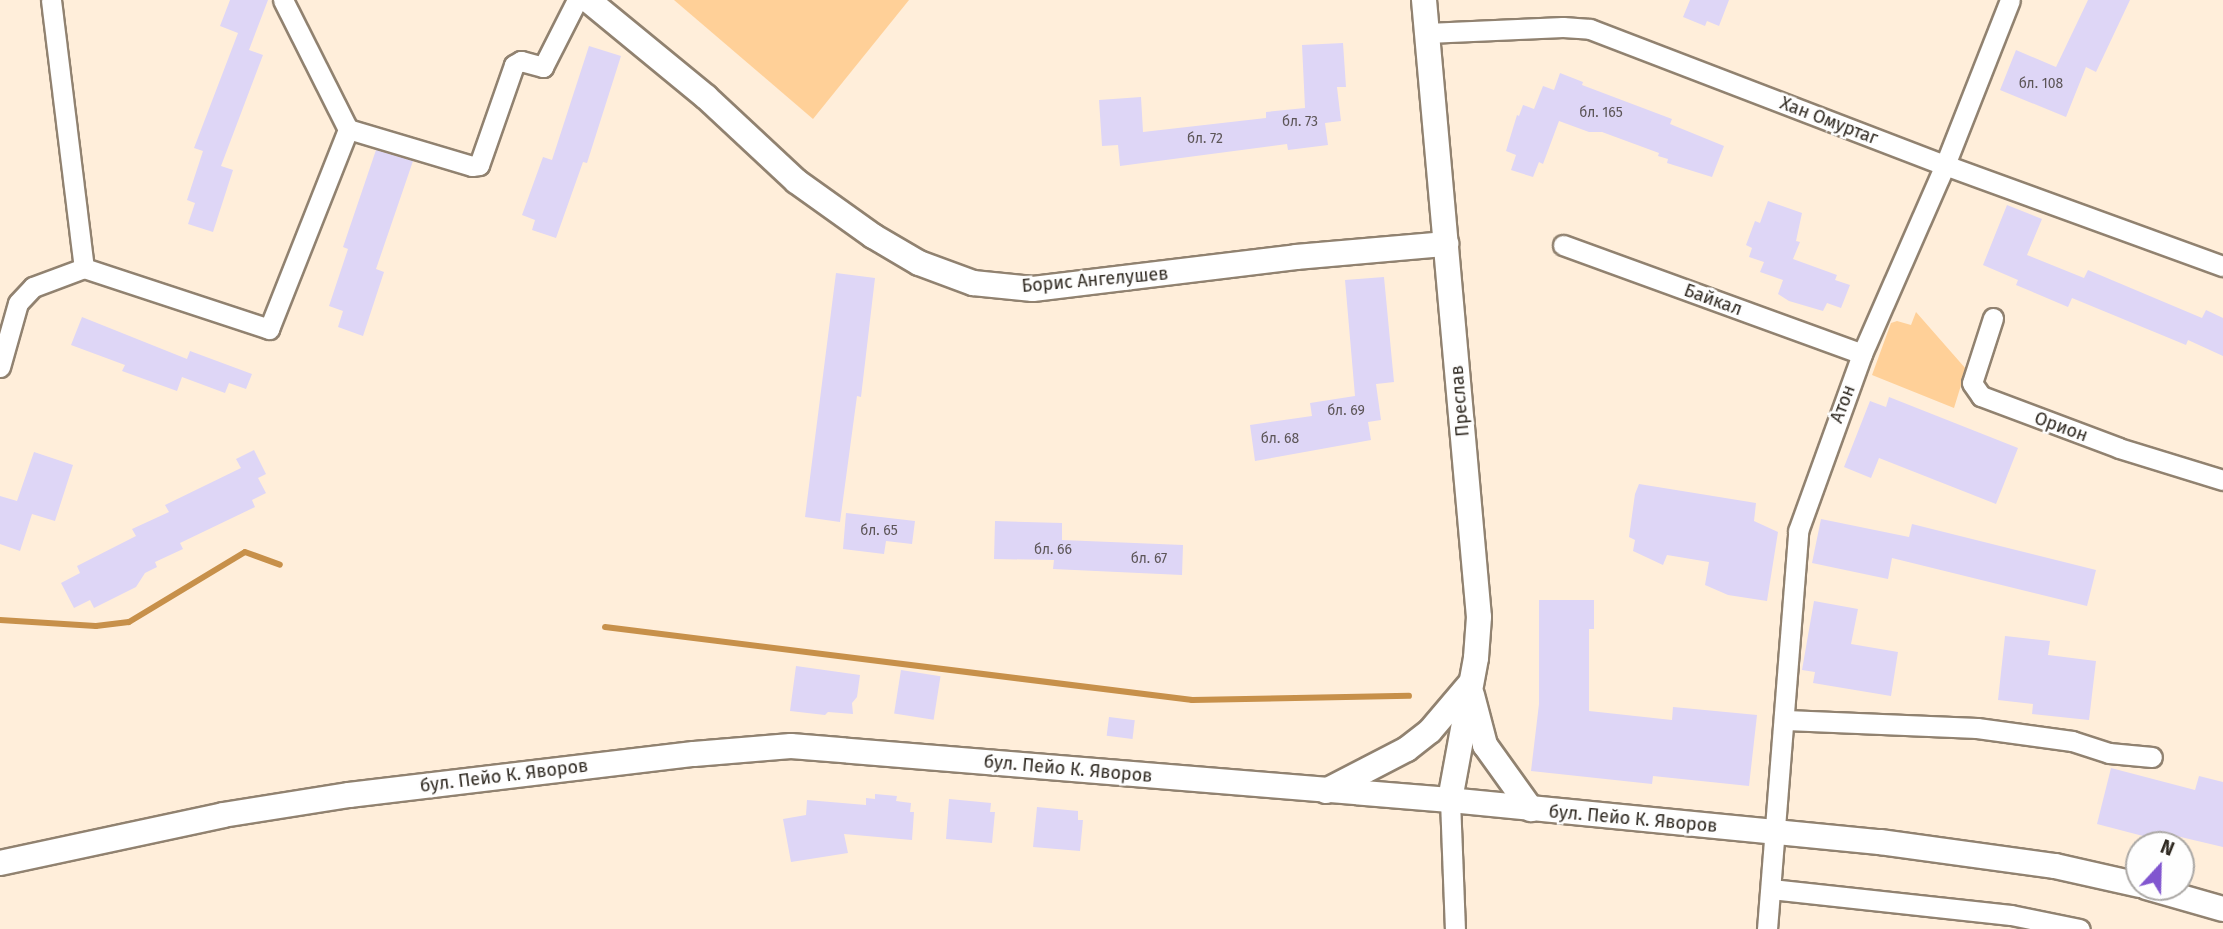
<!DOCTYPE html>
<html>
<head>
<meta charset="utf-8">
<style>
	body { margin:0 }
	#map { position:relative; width:2223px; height:929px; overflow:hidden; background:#ffeeda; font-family:"Fira Sans",sans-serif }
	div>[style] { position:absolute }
	.green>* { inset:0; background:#ffd098 }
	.stream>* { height:6px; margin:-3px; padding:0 3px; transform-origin:3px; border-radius:3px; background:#c7904a }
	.building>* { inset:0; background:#ded6f6; transform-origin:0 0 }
	.roads { filter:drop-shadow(2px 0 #918270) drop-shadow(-2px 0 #918270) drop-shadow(0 2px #918270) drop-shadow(0 -2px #918270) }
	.minor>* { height:19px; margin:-9.5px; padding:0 9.5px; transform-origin:9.5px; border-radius:9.5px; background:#fff }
	.tertiary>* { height:24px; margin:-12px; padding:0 12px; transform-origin:12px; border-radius:12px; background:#fff }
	span { translate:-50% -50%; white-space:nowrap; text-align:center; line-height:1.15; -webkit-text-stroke:5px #fefefe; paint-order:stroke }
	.number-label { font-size:14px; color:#5c5557 }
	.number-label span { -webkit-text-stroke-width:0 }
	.street-label { font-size:18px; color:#302a22 }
	.north { position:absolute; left:2125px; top:831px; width:70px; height:70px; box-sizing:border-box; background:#fefefe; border:2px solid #aca9a6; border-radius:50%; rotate:22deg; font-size:19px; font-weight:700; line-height:28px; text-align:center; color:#302a22 }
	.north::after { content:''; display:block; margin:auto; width:24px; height:32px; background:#8156cf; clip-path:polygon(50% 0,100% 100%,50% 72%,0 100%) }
</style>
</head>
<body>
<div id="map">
	<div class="green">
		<div style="clip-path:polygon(674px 0,909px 0,813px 119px)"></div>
		<div style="clip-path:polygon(1916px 312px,1966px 369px,1954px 408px,1872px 375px,1891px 323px,1897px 321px,1911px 325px)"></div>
	</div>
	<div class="stream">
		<div style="left:0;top:620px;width:96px;rotate:3.6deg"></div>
		<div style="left:96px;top:626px;width:33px;rotate:-7deg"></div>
		<div style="left:129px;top:622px;width:135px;rotate:-31.1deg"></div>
		<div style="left:245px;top:552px;width:37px;rotate:20deg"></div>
		<div style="left:605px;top:627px;width:592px;rotate:7.09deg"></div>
		<div style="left:1192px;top:700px;width:217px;rotate:-1.1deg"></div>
	</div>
	<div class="building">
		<div style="clip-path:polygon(230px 0,268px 0,249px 50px,263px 55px,221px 166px,233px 170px,213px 232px,188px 224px,195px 203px,187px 200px,203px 151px,194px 148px,238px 33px,220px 26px)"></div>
		<div style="clip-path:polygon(1690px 0,1729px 0,1719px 26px,1707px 21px,1705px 26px,1683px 17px)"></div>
		<div style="clip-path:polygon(2088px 0,2130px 0,2096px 72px,2086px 67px,2066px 117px,2000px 90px,2016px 50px,2056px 67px)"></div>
		<div style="clip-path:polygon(1343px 43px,1346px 87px,1337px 87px,1341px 121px,1325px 123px,1328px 145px,1288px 150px,1287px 144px,1120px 166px,1118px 145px,1102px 146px,1099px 100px,1141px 97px,1143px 132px,1266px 118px,1266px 112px,1305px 108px,1302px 45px)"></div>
		<div style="clip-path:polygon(589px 46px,621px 56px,587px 163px,583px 162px,556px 238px,532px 230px,535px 220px,522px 215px,543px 157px,552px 160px)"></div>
		<div style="clip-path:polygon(1560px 73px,1583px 82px,1582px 85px,1672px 119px,1670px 124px,1724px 146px,1712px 177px,1667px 163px,1668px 159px,1658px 156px,1659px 153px,1602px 132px,1589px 132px,1559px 121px,1543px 164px,1539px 162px,1533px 177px,1511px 170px,1516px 155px,1506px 151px,1517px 115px,1519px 116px,1523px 105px,1534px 109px,1543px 86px,1554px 90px)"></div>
		<div style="clip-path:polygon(376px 150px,413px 161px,376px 269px,384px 272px,363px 336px,338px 327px,343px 311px,329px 306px,348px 249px,343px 247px)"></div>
		<div style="clip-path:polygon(1768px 201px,1802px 213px,1796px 241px,1800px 242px,1793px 259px,1837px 275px,1835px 280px,1850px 285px,1841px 308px,1827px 303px,1823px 311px,1789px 301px,1778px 294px,1783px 280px,1760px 272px,1764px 262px,1749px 257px,1752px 248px,1746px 245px,1755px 221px,1760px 223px)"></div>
		<div style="clip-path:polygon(2007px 205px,2042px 219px,2027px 255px,2084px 278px,2088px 270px,2202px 318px,2206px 310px,2223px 318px,2223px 356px,2188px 340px,2186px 345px,2072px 298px,2068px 307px,2016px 285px,2018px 280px,1983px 265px)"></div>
		<div style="clip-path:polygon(836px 273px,875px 278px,861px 397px,857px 396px,840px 522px,805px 517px)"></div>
		<div style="clip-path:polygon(1384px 277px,1394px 382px,1376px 384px,1381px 420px,1368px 422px,1371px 440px,1255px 461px,1250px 425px,1312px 416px,1310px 403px,1355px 396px,1345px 280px)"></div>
		<div style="clip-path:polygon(82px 317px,187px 359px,190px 351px,252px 374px,246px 389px,229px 383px,225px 393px,182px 377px,177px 391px,122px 371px,125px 365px,71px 345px)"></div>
		<div style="clip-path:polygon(1889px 397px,2018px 448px,1996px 504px,1879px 458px,1871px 478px,1844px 467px,1870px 401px,1886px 407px)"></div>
		<div style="clip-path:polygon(254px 450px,266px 474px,258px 478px,266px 493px,252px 500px,255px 507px,180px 543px,183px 549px,155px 562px,157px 567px,145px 573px,136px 587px,94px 608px,90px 600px,74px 608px,61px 583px,80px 573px,77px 566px,136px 536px,132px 529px,169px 512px,165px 505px,241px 468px,236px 459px)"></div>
		<div style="clip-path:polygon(34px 452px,73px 465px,55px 521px,32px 514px,20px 551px,0 544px,0 496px,17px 501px)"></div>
		<div style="clip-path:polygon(1639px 484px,1756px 503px,1754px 521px,1778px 532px,1767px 601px,1728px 595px,1705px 585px,1709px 562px,1667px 555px,1663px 565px,1633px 551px,1635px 540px,1629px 537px,1635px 494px)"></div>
		<div style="clip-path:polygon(846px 513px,915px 521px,912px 544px,886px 541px,884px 554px,843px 549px)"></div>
		<div style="clip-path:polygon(1821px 519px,1909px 537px,1912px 524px,2096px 570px,2087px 606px,1892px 558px,1888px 579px,1812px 563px)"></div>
		<div style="clip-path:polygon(995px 521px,1062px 523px,1062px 540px,1183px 545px,1182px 575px,1053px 569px,1054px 560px,994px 559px)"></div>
		<div style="clip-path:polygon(1539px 600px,1594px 600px,1594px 629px,1589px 629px,1589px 711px,1672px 720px,1673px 707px,1757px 715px,1749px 786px,1653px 776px,1652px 784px,1531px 771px,1539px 704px)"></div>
		<div style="clip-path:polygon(1814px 601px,1858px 609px,1851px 644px,1898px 652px,1891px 696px,1813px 683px,1815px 672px,1802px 670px)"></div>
		<div style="clip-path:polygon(2005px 636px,2050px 641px,2048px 655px,2096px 661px,2089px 720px,2032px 714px,2033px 704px,1998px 700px)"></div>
		<div style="clip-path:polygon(796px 666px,860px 675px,857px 697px,852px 703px,853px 714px,828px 712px,825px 715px,790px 711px)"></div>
		<div style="left:901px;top:670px;width:40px;height:44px;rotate:9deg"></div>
		<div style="left:1109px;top:717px;width:26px;height:19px;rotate:7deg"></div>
		<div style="clip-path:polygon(2111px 768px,2195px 790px,2199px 776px,2223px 782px,2223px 847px,2168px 834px,2166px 842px,2097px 824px)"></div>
		<div style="clip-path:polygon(875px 794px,897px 796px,896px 801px,911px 803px,910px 812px,914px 812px,912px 840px,844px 834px,848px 853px,791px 862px,783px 819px,806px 815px,807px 800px,866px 805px,866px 798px,875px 799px)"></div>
		<div style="clip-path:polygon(949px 799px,991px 803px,990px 812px,995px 812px,992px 843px,946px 839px)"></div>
		<div style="clip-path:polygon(1037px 807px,1078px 811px,1078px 820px,1083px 820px,1080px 851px,1033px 847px)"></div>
	</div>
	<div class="roads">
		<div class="minor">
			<div style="left:51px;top:0;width:270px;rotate:83deg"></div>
			<div style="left:283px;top:0;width:144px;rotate:63.3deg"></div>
			<div style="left:1427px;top:33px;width:136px;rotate:-2.5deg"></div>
			<div style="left:1563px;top:27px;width:27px;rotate:4deg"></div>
			<div style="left:1590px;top:29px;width:380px;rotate:21deg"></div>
			<div style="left:1945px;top:165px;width:296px;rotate:20deg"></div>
			<div style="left:1563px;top:245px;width:318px;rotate:20deg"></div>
			<div style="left:1993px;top:318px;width:68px;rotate:107.9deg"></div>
			<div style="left:1972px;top:383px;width:16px;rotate:55deg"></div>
			<div style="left:1981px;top:396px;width:147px;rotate:20.6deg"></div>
			<div style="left:2119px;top:448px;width:109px;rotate:17.1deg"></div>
			<div style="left:0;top:367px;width:66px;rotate:-74.3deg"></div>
			<div style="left:18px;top:303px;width:22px;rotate:-47deg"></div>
			<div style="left:33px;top:287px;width:54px;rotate:-20.4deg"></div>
			<div style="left:84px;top:268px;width:195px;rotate:18.2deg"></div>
			<div style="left:269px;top:329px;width:215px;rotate:-68.4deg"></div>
			<div style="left:348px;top:129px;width:129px;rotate:16.6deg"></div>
			<div style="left:472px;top:166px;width:7px;rotate:-8deg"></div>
			<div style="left:479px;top:165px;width:106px;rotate:-70.7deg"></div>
			<div style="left:514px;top:65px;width:8px;rotate:-30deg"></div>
			<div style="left:521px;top:61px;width:23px;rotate:15deg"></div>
			<div style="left:543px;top:67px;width:75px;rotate:-63.1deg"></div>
			<div style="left:1786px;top:720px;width:191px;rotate:2.4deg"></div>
			<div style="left:1977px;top:728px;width:96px;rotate:7.8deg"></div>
			<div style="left:2072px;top:741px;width:39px;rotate:18deg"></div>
			<div style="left:2109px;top:753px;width:43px;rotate:5.3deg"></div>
			<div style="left:1450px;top:800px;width:129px;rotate:87.8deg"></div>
			<div style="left:1771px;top:889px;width:241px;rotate:6.2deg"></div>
			<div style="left:2011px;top:915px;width:70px;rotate:11.5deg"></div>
			<div style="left:1767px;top:929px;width:399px;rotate:-85.5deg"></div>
			<div style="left:1798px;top:531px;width:188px;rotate:-70.1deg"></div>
			<div style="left:1862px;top:354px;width:206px;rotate:-66.3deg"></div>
			<div style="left:1945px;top:165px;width:177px;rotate:-68.5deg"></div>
		</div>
		<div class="tertiary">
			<div style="left:588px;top:0;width:153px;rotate:39.4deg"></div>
			<div style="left:706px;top:97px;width:123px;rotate:43deg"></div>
			<div style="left:796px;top:181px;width:95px;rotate:35.5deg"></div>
			<div style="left:873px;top:236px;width:53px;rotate:30.4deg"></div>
			<div style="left:919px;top:263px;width:58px;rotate:20.3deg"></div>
			<div style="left:973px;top:283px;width:60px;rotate:5.7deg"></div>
			<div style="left:1033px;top:289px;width:265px;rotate:-6.9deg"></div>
			<div style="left:1296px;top:257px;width:151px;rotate:-5deg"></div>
			<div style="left:1424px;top:0;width:619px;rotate:84.91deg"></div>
			<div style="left:1479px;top:617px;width:41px;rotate:94.2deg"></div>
			<div style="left:1476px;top:658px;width:144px;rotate:100.4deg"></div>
			<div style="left:1472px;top:695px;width:52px;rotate:75.4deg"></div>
			<div style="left:1485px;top:745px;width:79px;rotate:54.3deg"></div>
			<div style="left:1326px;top:791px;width:91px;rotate:-27.4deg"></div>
			<div style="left:1407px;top:749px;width:29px;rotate:-38deg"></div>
			<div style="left:1430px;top:731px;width:60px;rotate:-49.7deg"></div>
			<div style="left:0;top:863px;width:228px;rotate:-12.1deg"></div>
			<div style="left:223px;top:815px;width:128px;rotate:-9deg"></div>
			<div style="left:349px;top:795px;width:347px;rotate:-6.8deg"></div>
			<div style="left:694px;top:754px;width:97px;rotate:-4.7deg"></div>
			<div style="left:791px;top:746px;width:661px;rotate:4.68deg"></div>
			<div style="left:1450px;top:800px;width:432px;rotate:5.6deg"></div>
			<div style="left:1880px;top:842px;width:177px;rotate:7.8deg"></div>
			<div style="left:2055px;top:866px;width:86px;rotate:12.7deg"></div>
			<div style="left:2146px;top:887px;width:80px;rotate:15.9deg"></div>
		</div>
	</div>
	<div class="number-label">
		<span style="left:2041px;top:84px">бл. 108</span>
		<span style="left:1601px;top:113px">бл. 165</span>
		<span style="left:1300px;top:122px">бл. 73</span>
		<span style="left:1205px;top:139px">бл. 72</span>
		<span style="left:1346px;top:411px">бл. 69</span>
		<span style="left:1280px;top:439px">бл. 68</span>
		<span style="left:879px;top:531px">бл. 65</span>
		<span style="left:1053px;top:550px">бл. 66</span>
		<span style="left:1149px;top:559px">бл. 67</span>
	</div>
	<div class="street-label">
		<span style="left:1829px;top:121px;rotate:21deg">Хан Омуртаг</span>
		<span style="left:1095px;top:280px;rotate:-5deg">Борис Ангелушев</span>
		<span style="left:1713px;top:300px;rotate:20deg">Байкал</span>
		<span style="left:1460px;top:401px;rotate:-95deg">Преслав</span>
		<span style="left:1843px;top:404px;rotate:-69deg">Атон</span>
		<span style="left:2061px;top:427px;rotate:20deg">Орион</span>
		<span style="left:1068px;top:769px;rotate:5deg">бул. Пейо К. Яворов</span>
		<span style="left:504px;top:776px;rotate:-7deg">бул. Пейо К. Яворов</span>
		<span style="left:1633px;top:819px;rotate:5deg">бул. Пейо К. Яворов</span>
	</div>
	<div class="north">N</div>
</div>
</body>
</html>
